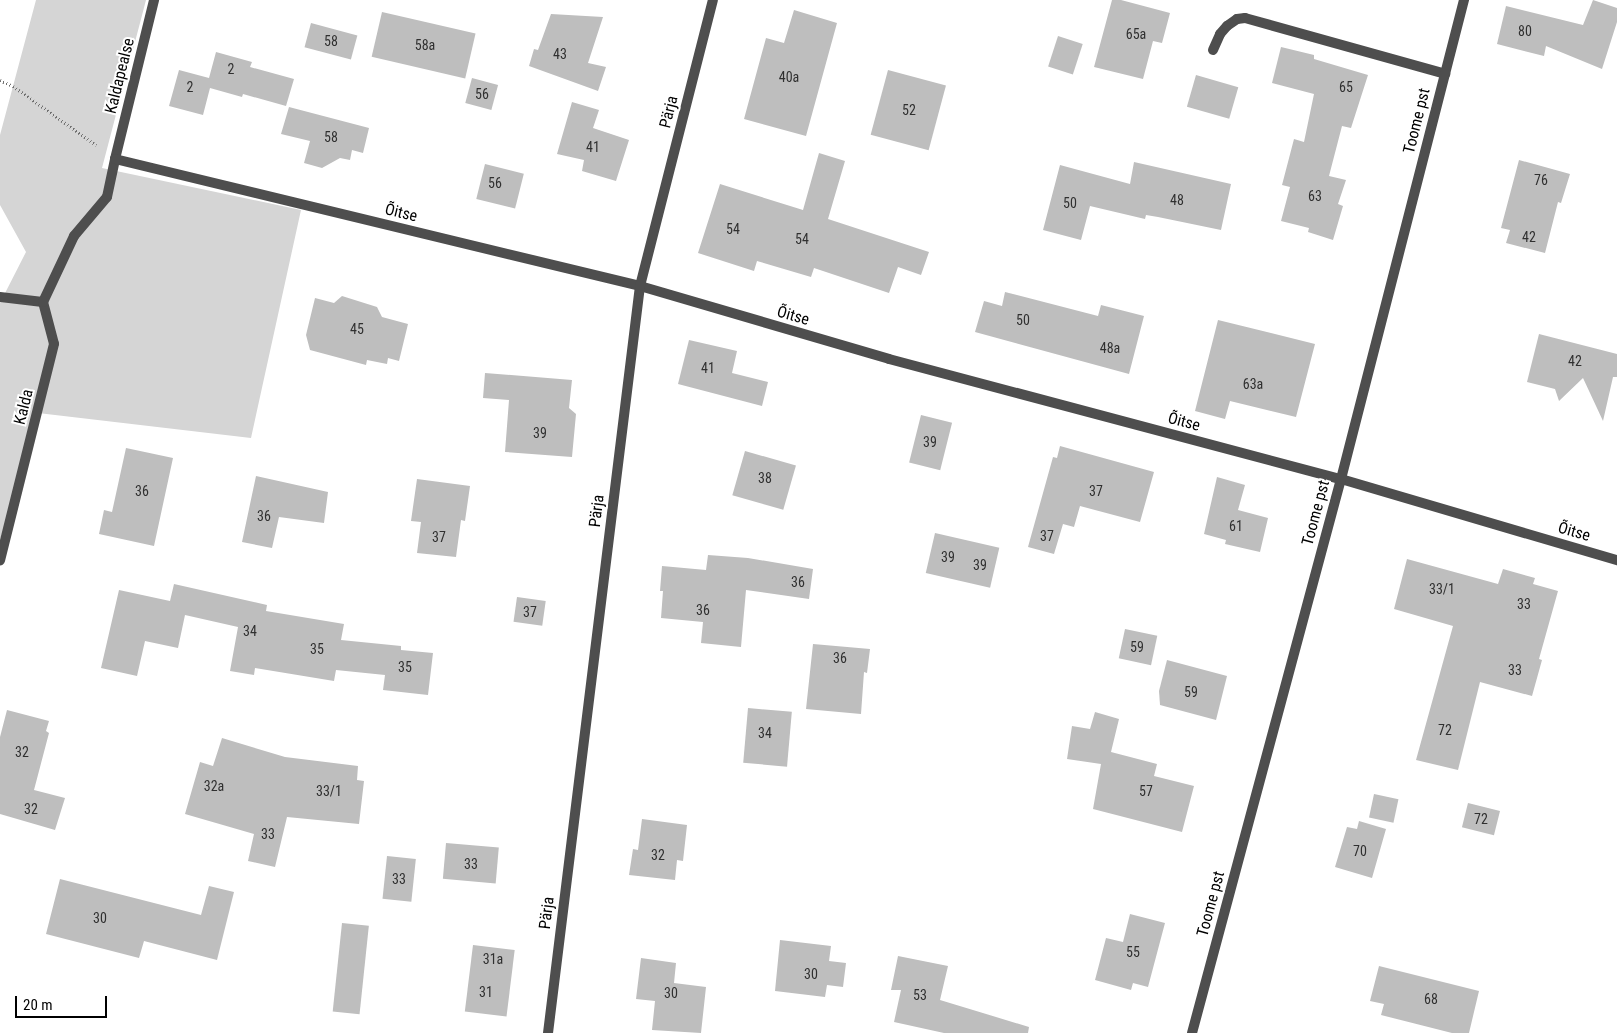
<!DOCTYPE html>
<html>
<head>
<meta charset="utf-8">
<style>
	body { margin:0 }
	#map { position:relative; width:1617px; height:1033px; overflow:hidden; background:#fff; font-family:"Roboto Condensed",sans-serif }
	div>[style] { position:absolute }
	.green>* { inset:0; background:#d5d5d5 }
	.building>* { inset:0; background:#bebebe; transform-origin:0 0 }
	.path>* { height:3px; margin-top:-1.5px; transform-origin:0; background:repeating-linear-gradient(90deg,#707070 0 1px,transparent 0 3.5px) }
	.service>* { height:10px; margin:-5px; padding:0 5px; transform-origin:5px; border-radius:5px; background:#4e4e4e }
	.minor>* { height:10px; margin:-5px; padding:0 5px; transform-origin:5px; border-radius:5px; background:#4e4e4e }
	span { translate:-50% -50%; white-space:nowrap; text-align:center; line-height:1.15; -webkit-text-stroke:4px #fff; paint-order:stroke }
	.number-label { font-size:14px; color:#303030 }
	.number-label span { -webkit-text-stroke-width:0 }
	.street-label { font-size:16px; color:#000 }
	.scale { position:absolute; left:15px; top:996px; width:92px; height:22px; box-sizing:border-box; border:2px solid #000; border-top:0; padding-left:6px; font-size:15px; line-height:18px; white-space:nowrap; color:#000; -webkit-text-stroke:4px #fff; paint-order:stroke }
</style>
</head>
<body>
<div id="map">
	<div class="green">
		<div style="clip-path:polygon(36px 0,146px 0,102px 168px,301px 210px,251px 438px,38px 413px,0 540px,0 303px,26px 252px,0 205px,0 135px)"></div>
	</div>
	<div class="building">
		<div style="clip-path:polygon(1112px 0,1121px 0,1170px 13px,1162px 43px,1153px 41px,1143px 79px,1094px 67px)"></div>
		<div style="clip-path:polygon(1593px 0,1617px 8px,1617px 22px,1602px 69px,1546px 46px,1544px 56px,1497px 44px,1506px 6px,1583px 25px)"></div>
		<div style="clip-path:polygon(794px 10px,837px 23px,806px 136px,744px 119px,766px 38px,784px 43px)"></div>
		<div style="left:382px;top:12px;width:96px;height:46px;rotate:13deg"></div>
		<div style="clip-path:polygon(551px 14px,603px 17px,588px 63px,606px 67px,598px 91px,529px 66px,534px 49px,538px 50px)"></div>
		<div style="left:311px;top:23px;width:48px;height:25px;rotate:15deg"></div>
		<div style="left:1058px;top:36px;width:26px;height:32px;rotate:18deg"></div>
		<div style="clip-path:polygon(1281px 47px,1314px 55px,1314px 59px,1368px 75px,1351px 128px,1342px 126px,1329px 176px,1346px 180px,1338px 204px,1343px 206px,1333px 240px,1308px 232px,1309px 228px,1281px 221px,1290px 187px,1282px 185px,1294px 139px,1304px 142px,1314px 94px,1272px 83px)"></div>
		<div style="clip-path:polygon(216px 52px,252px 62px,250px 67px,294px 79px,286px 106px,243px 94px,242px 97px,210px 88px,203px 115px,169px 106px,179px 70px,209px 78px)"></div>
		<div style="left:888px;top:70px;width:60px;height:67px;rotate:15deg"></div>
		<div style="left:1196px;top:75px;width:44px;height:33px;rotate:16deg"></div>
		<div style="left:472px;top:78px;width:27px;height:26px;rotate:15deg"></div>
		<div style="clip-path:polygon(572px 102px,599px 110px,593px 128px,629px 140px,616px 181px,582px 171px,584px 160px,557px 154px)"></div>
		<div style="clip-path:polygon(289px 107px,369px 128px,363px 153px,352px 150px,350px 160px,340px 158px,322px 168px,304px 163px,310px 141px,281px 134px)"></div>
		<div style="clip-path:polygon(819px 153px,845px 161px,828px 219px,929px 252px,921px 275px,898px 267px,889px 293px,814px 268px,811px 277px,757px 261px,754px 271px,698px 253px,720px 184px,803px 210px)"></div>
		<div style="clip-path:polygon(1519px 160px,1570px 174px,1561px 203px,1558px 202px,1545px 253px,1506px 243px,1510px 230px,1501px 228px)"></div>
		<div style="clip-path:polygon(1134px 162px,1231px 184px,1221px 230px,1158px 217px,1146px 215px,1145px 219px,1090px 206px,1081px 240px,1043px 230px,1060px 165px,1130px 184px)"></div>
		<div style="left:485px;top:164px;width:40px;height:36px;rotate:14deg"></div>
		<div style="clip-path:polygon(1005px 292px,1098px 316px,1101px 305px,1144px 316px,1129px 374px,975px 332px,984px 301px,1002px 306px)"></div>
		<div style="clip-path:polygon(342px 296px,377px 307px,382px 317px,408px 324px,399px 361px,388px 358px,387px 364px,367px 360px,366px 365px,310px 350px,306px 335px,315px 298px,334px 303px)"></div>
		<div style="clip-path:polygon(1218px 320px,1315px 344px,1296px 417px,1230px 401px,1225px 419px,1195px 411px)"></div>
		<div style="clip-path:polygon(1539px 334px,1617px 354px,1617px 377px,1613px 377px,1603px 421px,1583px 378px,1559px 401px,1555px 389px,1527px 382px)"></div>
		<div style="clip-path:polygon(689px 340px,737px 351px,732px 373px,768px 382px,762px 406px,678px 384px)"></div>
		<div style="clip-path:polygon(485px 373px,572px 380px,569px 408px,576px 414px,572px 457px,505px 452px,509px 400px,483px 398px)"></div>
		<div style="left:921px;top:415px;width:32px;height:49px;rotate:14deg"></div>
		<div style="clip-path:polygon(1060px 446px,1154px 472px,1140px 522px,1080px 506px,1074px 527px,1063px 524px,1054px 554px,1028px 547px,1053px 457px,1057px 458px)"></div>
		<div style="clip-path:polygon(126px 448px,173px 458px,154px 546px,99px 534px,104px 510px,112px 512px)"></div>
		<div style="left:745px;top:451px;width:53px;height:46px;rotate:16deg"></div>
		<div style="clip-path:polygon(256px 476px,328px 492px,324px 523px,279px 517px,272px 548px,242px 542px)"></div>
		<div style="clip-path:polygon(1217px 477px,1245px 485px,1238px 510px,1268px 518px,1260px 552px,1225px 544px,1226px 540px,1204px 534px)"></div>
		<div style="clip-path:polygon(417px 479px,470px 486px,465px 521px,461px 520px,456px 557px,417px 553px,421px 522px,411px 521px)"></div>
		<div style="left:935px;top:533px;width:66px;height:41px;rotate:13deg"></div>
		<div style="clip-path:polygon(708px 555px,748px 558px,813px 569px,809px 599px,746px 590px,741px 647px,701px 643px,703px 622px,661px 618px,663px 591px,660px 591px,662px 566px,706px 570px)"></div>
		<div style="clip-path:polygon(1407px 559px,1498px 584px,1503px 569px,1535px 578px,1533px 584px,1558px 591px,1539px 659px,1542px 660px,1532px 696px,1480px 682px,1458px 770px,1416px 760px,1453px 626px,1394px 609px)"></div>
		<div style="clip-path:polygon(174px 584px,267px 605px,266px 611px,344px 624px,341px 640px,401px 646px,401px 650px,433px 653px,428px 695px,383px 690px,385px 675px,336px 670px,334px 681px,255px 668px,254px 675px,230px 671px,238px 627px,185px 615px,178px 648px,145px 641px,137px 676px,101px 668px,119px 590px,170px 601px)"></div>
		<div style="left:517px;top:597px;width:29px;height:25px;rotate:8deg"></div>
		<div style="left:1125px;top:629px;width:33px;height:30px;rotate:12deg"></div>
		<div style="clip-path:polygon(813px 644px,870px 649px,867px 673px,864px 672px,861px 714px,806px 709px)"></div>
		<div style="clip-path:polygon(1167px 660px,1227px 676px,1216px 720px,1160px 705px,1159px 691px)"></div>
		<div style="left:748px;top:708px;width:44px;height:55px;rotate:5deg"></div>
		<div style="clip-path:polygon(7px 710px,49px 721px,46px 731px,49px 733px,34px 790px,65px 798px,55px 830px,0 814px,0 737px)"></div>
		<div style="clip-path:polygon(1095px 712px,1119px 719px,1111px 752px,1157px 764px,1154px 776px,1194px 786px,1182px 832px,1093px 809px,1101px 764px,1067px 759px,1072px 726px,1090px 729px)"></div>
		<div style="clip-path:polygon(222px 738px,285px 757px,358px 766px,357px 780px,364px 781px,359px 824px,287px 817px,275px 867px,248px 861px,254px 834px,185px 814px,200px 762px,213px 766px)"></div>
		<div style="left:1374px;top:794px;width:25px;height:24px;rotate:12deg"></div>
		<div style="left:1468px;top:803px;width:33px;height:25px;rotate:14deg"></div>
		<div style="clip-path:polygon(642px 819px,687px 825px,683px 861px,677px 860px,675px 880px,629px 875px,633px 849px,638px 850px)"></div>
		<div style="clip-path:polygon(1359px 821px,1386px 829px,1372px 878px,1335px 867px,1347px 827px,1357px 829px)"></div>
		<div style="left:446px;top:843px;width:53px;height:36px;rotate:5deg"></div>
		<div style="left:387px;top:856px;width:29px;height:43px;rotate:6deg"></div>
		<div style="clip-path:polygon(60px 879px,201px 915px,209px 886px,234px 892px,217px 960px,144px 941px,139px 958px,46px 934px)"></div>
		<div style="clip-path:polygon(1130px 914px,1165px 923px,1148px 987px,1133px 983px,1131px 990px,1095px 980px,1106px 938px,1123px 942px)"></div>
		<div style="left:342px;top:923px;width:27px;height:89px;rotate:6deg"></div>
		<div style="clip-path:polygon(780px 940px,831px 946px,829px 961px,846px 963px,843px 987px,827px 985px,825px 997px,775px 991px)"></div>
		<div style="left:473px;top:945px;width:42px;height:67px;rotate:7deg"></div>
		<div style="clip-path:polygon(898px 956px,948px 966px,940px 1000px,1029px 1027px,1028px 1033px,944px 1033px,894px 1022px,901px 990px,891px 990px)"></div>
		<div style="clip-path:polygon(641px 958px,676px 963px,674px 983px,706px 987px,701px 1033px,652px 1030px,655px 1001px,636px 999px)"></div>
		<div style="clip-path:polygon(1379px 966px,1479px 991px,1469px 1033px,1452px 1033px,1381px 1015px,1384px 1004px,1370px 1001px)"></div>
	</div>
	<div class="path">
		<div style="left:0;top:80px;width:14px;rotate:25deg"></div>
		<div style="left:13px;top:86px;width:102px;rotate:35.4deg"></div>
	</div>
	<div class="service">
		<div style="left:1213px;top:50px;width:17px;rotate:-66deg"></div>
		<div style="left:1220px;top:34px;width:11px;rotate:-49deg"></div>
		<div style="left:1227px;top:26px;width:12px;rotate:-35deg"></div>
		<div style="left:1237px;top:19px;width:8px;rotate:-7deg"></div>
		<div style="left:1245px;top:18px;width:208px;rotate:15.6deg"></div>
	</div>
	<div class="minor">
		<div style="left:115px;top:159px;width:164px;rotate:-76.2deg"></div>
		<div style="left:0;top:297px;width:43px;rotate:6.6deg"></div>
		<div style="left:43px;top:302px;width:43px;rotate:75.3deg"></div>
		<div style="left:54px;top:344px;width:223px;rotate:104deg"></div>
		<div style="left:43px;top:302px;width:73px;rotate:-64.8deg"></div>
		<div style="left:74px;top:236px;width:51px;rotate:-49.8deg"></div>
		<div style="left:107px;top:197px;width:39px;rotate:-78deg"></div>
		<div style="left:115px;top:159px;width:540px;rotate:13.6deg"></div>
		<div style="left:640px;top:286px;width:259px;rotate:16.3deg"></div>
		<div style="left:889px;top:359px;width:468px;rotate:14.9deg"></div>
		<div style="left:1341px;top:479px;width:288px;rotate:16.4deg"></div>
		<div style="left:548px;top:1033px;width:753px;rotate:-82.98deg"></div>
		<div style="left:640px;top:286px;width:295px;rotate:-75.7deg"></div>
		<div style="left:1192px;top:1033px;width:574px;rotate:-74.95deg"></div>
		<div style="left:1341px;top:479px;width:495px;rotate:-75.6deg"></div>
	</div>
	<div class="number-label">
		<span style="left:1525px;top:31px">80</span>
		<span style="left:1136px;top:34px">65a</span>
		<span style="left:331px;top:41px">58</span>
		<span style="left:425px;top:45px">58a</span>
		<span style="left:560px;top:54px">43</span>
		<span style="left:231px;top:69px">2</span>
		<span style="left:789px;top:77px">40a</span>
		<span style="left:190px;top:87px">2</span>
		<span style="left:1346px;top:87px">65</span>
		<span style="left:482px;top:94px">56</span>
		<span style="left:909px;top:110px">52</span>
		<span style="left:331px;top:137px">58</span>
		<span style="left:593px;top:147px">41</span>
		<span style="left:1541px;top:180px">76</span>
		<span style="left:495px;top:183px">56</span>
		<span style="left:1315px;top:196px">63</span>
		<span style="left:1177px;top:200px">48</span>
		<span style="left:1070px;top:203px">50</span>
		<span style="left:733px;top:229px">54</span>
		<span style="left:1529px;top:237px">42</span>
		<span style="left:802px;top:239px">54</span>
		<span style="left:1023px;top:320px">50</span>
		<span style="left:357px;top:329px">45</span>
		<span style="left:1110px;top:348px">48a</span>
		<span style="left:1575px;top:361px">42</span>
		<span style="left:708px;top:368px">41</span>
		<span style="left:1253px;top:384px">63a</span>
		<span style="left:540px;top:433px">39</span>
		<span style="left:930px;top:442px">39</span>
		<span style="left:765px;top:478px">38</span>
		<span style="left:142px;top:491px">36</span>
		<span style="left:1096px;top:491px">37</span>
		<span style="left:264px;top:516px">36</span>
		<span style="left:1236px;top:526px">61</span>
		<span style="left:1047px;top:536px">37</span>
		<span style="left:439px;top:537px">37</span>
		<span style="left:948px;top:557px">39</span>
		<span style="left:980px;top:565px">39</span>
		<span style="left:798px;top:582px">36</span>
		<span style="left:1442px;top:589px">33/1</span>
		<span style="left:1524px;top:604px">33</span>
		<span style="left:703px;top:610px">36</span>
		<span style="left:530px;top:612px">37</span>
		<span style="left:250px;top:631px">34</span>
		<span style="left:1137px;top:647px">59</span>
		<span style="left:317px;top:649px">35</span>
		<span style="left:840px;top:658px">36</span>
		<span style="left:405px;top:667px">35</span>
		<span style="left:1515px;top:670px">33</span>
		<span style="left:1191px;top:692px">59</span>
		<span style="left:1445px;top:730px">72</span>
		<span style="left:765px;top:733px">34</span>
		<span style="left:22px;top:752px">32</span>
		<span style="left:214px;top:786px">32a</span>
		<span style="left:329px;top:791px">33/1</span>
		<span style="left:1146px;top:791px">57</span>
		<span style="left:31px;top:809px">32</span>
		<span style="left:1481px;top:819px">72</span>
		<span style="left:268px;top:834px">33</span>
		<span style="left:1360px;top:851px">70</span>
		<span style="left:658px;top:855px">32</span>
		<span style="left:471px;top:864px">33</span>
		<span style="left:399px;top:879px">33</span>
		<span style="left:100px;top:918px">30</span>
		<span style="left:1133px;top:952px">55</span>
		<span style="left:493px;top:959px">31a</span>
		<span style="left:811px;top:974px">30</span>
		<span style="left:486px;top:992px">31</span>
		<span style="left:671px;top:993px">30</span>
		<span style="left:920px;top:995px">53</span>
		<span style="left:1431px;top:999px">68</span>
	</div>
	<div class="street-label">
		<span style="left:120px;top:76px;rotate:-76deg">Kaldapealse</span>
		<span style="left:669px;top:112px;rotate:-76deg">Pärja</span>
		<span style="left:1417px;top:121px;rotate:-76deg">Toome pst</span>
		<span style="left:401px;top:213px;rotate:14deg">Õitse</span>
		<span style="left:793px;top:316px;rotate:16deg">Õitse</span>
		<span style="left:24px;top:407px;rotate:-76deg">Kalda</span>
		<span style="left:1184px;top:422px;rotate:15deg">Õitse</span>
		<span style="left:597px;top:511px;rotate:-83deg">Pärja</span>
		<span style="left:1316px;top:513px;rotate:-75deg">Toome pst</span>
		<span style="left:1574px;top:532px;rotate:16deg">Õitse</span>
		<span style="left:1211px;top:904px;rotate:-75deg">Toome pst</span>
		<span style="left:547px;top:913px;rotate:-83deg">Pärja</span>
	</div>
	<div class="scale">20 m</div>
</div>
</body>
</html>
